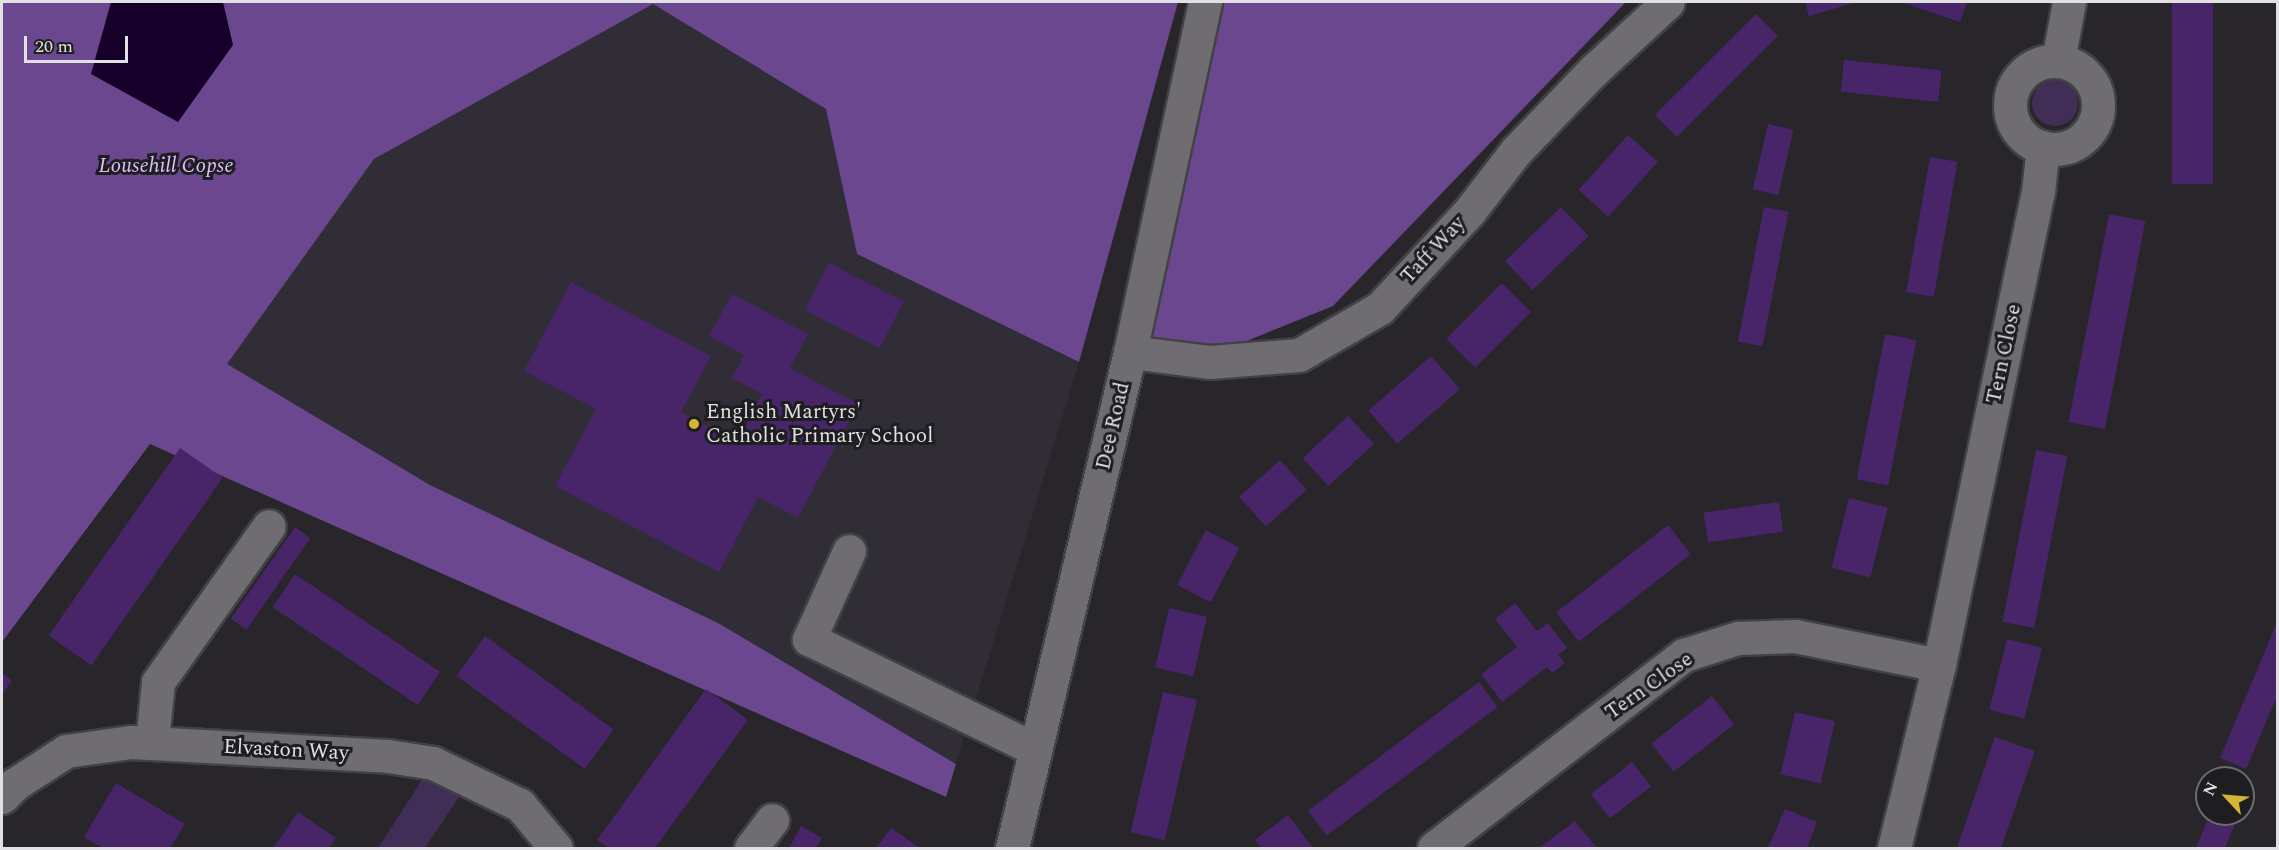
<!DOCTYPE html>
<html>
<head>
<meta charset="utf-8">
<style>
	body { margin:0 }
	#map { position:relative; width:2279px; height:850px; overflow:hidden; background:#28262a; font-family:Spectral,serif }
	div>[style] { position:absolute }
	.built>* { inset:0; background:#312d36 }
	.green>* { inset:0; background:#412e56 }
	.round { border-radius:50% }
	.forest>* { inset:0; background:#6a478f }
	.water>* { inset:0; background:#16002a }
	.building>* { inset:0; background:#482469; transform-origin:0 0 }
	.roads { filter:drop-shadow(2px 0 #424144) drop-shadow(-2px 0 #424144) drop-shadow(0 2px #424144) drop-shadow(0 -2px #424144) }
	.minor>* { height:33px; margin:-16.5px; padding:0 16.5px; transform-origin:16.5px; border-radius:16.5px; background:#6f6d72 }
	.minor>.ring { margin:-16.5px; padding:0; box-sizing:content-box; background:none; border:33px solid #6f6d72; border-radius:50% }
	.dots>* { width:16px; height:16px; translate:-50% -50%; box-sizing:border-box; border:3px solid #1e1d20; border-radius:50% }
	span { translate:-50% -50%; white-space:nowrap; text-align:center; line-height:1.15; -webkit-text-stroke:6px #1e1d20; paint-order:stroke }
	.park-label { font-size:21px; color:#dcc1fe; font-style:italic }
	.street-label { font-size:21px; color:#e1e0e3 }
	.poi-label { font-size:21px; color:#e1e0e3 }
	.left { translate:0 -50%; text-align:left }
	.frame { position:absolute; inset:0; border:3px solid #e1e0e3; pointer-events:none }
	.north { position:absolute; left:2195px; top:766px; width:60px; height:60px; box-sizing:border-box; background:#1e1d20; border:2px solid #6c6b6e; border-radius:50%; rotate:296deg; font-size:16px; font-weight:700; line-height:24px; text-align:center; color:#e1e0e3 }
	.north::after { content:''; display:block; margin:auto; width:21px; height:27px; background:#d4b535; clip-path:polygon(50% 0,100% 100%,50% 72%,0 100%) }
	.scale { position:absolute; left:24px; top:36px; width:104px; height:27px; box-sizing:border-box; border:3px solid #e1e0e3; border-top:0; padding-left:8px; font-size:18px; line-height:21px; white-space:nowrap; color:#e1e0e3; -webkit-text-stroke:4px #1e1d20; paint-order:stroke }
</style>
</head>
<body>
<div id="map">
	<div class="built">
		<div style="clip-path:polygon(653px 4px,826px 109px,857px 254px,1079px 362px,956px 764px,718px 623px,430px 485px,226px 364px,374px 159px)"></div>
	</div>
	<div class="green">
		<div class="round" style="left:2032px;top:80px;width:46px;height:46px"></div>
		<div style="clip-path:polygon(433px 763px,471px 779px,425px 848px,378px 848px)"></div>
	</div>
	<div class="forest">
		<div style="clip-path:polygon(2px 2px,1178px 2px,1079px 362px,857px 254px,826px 109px,653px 4px,374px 159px,227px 364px,430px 485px,718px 623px,956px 764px,946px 797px,150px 444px,2px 642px)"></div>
		<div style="clip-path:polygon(1220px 2px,1626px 2px,1333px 306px,1232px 347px,1142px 347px)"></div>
	</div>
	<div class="water">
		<div style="clip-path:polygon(111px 2px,223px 2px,233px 45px,178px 122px,91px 74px)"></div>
	</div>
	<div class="building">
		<div style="clip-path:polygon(1805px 2px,1857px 2px,1809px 16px)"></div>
		<div style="clip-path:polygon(1901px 2px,1967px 2px,1960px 22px)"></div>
		<div style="left:2172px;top:2px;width:41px;height:182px"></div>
		<div style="left:1756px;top:14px;width:31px;height:143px;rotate:45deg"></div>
		<div style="left:1844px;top:60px;width:98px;height:32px;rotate:6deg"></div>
		<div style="left:1768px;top:124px;width:26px;height:67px;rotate:13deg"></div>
		<div style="left:1628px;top:135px;width:40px;height:74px;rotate:42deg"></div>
		<div style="left:1930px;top:157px;width:28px;height:137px;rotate:10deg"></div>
		<div style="left:1561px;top:207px;width:40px;height:78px;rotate:46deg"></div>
		<div style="left:1764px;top:207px;width:25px;height:137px;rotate:11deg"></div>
		<div style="left:2109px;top:214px;width:37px;height:212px;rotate:11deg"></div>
		<div style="left:829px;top:263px;width:84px;height:53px;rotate:27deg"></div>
		<div style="clip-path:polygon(571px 282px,711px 356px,681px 412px,737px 442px,762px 394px,732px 378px,744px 355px,709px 336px,732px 294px,808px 334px,790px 368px,858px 404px,798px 518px,758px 497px,719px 572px,555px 486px,596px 409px,524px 371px)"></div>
		<div style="left:1502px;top:283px;width:41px;height:79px;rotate:45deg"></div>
		<div style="left:1885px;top:334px;width:32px;height:148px;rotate:11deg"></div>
		<div style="left:1431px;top:356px;width:44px;height:83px;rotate:49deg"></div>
		<div style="left:1348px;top:416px;width:38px;height:62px;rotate:47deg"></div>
		<div style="left:180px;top:448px;width:52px;height:229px;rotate:35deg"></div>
		<div style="left:2036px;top:450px;width:32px;height:175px;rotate:11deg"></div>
		<div style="left:1280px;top:460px;width:40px;height:55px;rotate:48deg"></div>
		<div style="left:1849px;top:498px;width:40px;height:72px;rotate:14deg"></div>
		<div style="left:1779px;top:502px;width:30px;height:76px;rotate:82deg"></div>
		<div style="left:1668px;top:525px;width:37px;height:142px;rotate:52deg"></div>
		<div style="left:295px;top:527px;width:19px;height:112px;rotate:35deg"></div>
		<div style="left:1206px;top:530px;width:38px;height:62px;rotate:28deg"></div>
		<div style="left:295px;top:574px;width:175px;height:40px;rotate:34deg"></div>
		<div style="clip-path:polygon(1515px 603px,1537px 631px,1548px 623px,1567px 648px,1558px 655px,1565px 663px,1552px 673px,1547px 667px,1502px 702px,1481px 674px,1517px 647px,1495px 619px)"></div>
		<div style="left:1169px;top:608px;width:39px;height:61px;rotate:13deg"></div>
		<div style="clip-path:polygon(2278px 620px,2278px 694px,2246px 769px,2220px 758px)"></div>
		<div style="left:485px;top:636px;width:159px;height:49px;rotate:36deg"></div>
		<div style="left:2007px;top:639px;width:36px;height:73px;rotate:14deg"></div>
		<div style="clip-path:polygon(2px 673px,12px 680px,2px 695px)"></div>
		<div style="left:1479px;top:682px;width:31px;height:214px;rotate:53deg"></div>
		<div style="clip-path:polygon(706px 689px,748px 720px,655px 848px,609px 848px,597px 840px)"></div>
		<div style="left:1163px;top:692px;width:35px;height:144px;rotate:13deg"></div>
		<div style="left:1712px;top:696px;width:36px;height:77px;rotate:52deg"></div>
		<div style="left:1795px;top:712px;width:41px;height:64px;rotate:13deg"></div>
		<div style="clip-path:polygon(1995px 737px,2035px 751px,2001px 848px,1957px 848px)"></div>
		<div style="left:1632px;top:762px;width:31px;height:52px;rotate:52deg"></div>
		<div style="clip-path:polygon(116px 783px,185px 824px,170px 848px,103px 848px,84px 837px)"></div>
		<div style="clip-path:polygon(1785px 809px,1817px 822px,1807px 848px,1768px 848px)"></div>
		<div style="clip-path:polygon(298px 812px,336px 838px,329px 848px,273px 848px)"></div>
		<div style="clip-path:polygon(2210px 814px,2239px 814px,2225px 848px,2196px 848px)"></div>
		<div style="clip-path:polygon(1288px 815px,1313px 848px,1262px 848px,1255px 840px)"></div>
		<div style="clip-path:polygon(1575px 821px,1596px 847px,1539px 848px)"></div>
		<div style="clip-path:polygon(801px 826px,822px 838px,816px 848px,789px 848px)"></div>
		<div style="clip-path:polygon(891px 828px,920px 848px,876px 848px)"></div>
	</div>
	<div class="roads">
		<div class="minor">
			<div style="left:2058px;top:61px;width:60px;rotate:-79.4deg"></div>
			<div class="ring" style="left:2010px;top:61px;width:55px;height:55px"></div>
			<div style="left:1130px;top:352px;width:81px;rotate:7.1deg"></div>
			<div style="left:1210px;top:362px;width:89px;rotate:-4.5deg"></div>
			<div style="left:1299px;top:355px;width:94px;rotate:-30.1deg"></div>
			<div style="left:1380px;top:308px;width:131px;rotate:-47.2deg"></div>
			<div style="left:1469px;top:212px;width:77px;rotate:-52.4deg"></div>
			<div style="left:1516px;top:151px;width:112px;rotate:-46.1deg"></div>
			<div style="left:1594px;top:70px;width:100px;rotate:-42.6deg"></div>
			<div style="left:849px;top:551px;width:97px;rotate:114.4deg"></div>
			<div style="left:809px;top:639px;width:251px;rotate:26deg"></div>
			<div style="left:152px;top:741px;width:59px;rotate:-84.2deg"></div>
			<div style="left:158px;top:682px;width:191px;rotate:-54.6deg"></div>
			<div style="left:2px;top:797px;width:18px;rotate:-45deg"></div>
			<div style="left:15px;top:784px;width:61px;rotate:-32.9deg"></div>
			<div style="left:66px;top:751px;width:66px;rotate:-7.9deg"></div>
			<div style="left:131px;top:742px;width:257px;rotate:3.1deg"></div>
			<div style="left:388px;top:756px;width:46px;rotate:8.8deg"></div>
			<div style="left:433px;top:763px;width:97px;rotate:25.8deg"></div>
			<div style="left:520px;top:805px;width:56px;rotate:50.1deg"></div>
			<div style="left:751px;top:848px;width:35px;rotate:-53deg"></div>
			<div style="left:1012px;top:848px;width:510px;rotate:-76.62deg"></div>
			<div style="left:1130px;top:352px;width:358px;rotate:-77.9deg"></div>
			<div style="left:1434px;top:848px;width:316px;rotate:-37.7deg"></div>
			<div style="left:1684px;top:655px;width:57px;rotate:-17.5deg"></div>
			<div style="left:1738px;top:638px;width:57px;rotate:-2deg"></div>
			<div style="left:1795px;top:636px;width:147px;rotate:11.4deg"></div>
			<div style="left:1894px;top:848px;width:188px;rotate:-76.2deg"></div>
			<div style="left:1939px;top:665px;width:483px;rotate:-78.2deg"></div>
			<div style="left:2038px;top:192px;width:45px;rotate:-83.7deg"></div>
		</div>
	</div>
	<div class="dots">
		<div style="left:694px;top:424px;background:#d4b535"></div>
	</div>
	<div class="park-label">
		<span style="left:166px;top:166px">Lousehill Copse</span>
	</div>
	<div class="street-label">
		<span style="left:1433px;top:250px;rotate:-47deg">Taff Way</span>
		<span style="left:2004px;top:354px;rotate:-78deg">Tern Close</span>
		<span style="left:1113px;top:426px;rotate:-77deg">Dee Road</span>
		<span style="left:1649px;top:686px;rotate:-35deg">Tern Close</span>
		<span style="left:286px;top:750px;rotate:3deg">Elvaston Way</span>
	</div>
	<div class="poi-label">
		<span class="left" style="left:706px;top:424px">English Martyrs'<br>Catholic Primary School</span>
	</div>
	<div class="frame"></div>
	<div class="north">N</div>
	<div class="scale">20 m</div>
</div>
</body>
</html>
